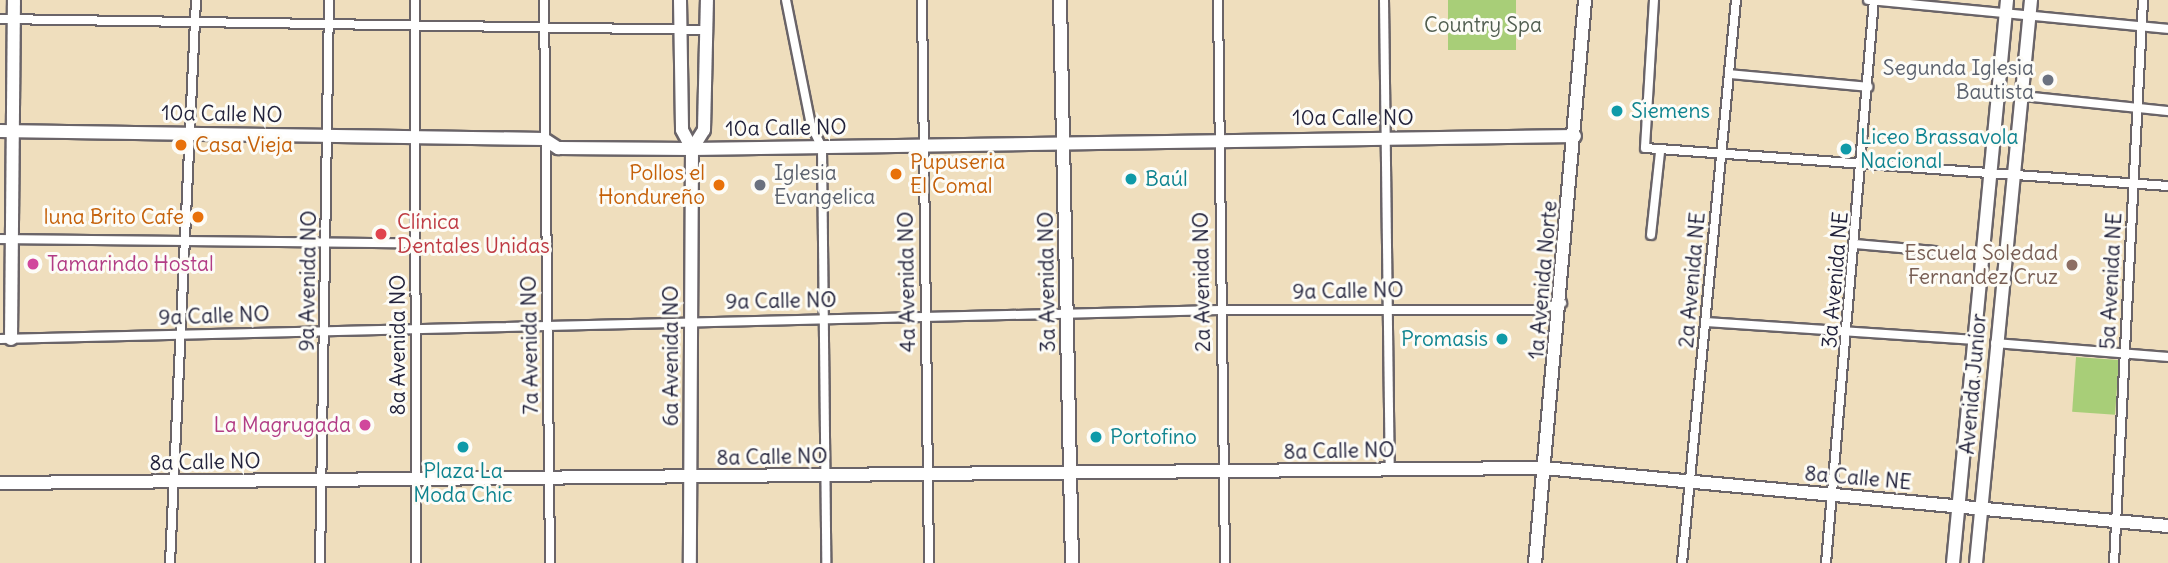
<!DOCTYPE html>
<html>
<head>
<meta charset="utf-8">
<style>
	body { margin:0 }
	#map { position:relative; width:2168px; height:563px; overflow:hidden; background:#efdebd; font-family:Delius,sans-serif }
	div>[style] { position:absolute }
	.green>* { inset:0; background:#a8ce78; transform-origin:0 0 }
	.roads { filter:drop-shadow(2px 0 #6a6468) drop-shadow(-2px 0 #6a6468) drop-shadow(0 2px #6a6468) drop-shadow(0 -2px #6a6468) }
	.street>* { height:8px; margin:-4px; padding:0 4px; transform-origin:4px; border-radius:4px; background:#fff }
	.secondary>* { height:12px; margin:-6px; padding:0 6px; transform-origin:6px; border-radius:6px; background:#fff }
	.dots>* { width:19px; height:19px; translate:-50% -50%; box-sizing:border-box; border:4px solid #fdfcf7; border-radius:50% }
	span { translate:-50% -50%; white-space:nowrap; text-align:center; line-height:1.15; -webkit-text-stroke:6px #fdfcf7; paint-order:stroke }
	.park-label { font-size:21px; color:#515e50 }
	.worship-label { font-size:21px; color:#5b616d }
	.right { translate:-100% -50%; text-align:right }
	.left { translate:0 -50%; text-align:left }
	.culture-label { font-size:21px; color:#0d838f }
	.street-label { font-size:21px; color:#22223b }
	.food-label { font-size:21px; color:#c56008 }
	.health-label { font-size:21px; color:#be3a42 }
	.education-label { font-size:21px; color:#785e54 }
	.hotel-label { font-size:21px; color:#b23c85 }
</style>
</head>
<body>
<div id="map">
	<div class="green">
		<div style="left:1448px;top:0;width:68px;height:50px"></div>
		<div style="left:2076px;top:357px;width:43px;height:55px;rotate:4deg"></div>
	</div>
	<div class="roads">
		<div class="street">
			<div style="left:415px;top:0;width:563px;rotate:89.9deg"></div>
			<div style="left:544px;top:0;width:563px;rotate:89.39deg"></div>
			<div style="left:786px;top:0;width:127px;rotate:78.7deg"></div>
			<div style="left:811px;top:125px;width:25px;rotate:64deg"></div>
			<div style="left:822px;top:148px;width:415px;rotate:89.4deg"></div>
			<div style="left:922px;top:0;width:563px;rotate:89.29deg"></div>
			<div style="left:1218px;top:0;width:563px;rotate:89.29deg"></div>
			<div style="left:1384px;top:0;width:470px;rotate:89.3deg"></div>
			<div style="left:1654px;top:0;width:148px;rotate:93.5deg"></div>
			<div style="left:1645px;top:148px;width:524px;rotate:4.16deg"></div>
			<div style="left:1868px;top:0;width:301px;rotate:5.5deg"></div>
			<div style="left:0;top:19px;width:706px;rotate:0.89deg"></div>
			<div style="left:1729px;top:74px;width:140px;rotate:5.3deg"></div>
			<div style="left:2022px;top:96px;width:147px;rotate:5.9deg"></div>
			<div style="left:1651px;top:235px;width:83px;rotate:-83.8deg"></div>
			<div style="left:0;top:239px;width:415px;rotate:0.6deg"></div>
			<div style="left:1856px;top:244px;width:78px;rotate:5.1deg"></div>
			<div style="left:1706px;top:322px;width:270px;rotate:3.8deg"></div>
			<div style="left:0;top:339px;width:1220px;rotate:-1.36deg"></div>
			<div style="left:1220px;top:310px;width:316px"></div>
			<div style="left:1536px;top:310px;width:27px;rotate:-15deg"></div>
			<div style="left:1995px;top:343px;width:174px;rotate:4.6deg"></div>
			<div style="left:170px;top:563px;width:564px;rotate:-87.36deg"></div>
			<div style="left:320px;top:563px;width:563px;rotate:-89.08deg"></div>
			<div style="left:1682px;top:563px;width:566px;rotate:-84.52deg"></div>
			<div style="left:1826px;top:563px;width:565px;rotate:-85.13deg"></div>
			<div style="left:2114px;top:563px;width:564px;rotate:-87.05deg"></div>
		</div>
		<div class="secondary">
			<div style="left:680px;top:0;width:130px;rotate:89.1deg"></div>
			<div style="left:682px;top:130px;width:21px;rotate:62deg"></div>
			<div style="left:692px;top:149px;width:414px;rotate:90.3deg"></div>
			<div style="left:1060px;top:0;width:563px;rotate:88.78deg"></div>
			<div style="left:0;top:131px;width:544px;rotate:0.84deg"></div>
			<div style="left:544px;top:139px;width:17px;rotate:33deg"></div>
			<div style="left:558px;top:148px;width:134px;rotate:0.4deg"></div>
			<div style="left:692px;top:149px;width:883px;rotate:-0.84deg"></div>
			<div style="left:692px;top:149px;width:22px;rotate:-58deg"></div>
			<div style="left:704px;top:130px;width:130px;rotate:-88.7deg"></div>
			<div style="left:11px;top:339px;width:339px;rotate:-89.5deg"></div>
			<div style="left:0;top:483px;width:1544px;rotate:-0.56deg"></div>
			<div style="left:1544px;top:468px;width:627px;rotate:5.31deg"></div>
			<div style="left:1535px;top:563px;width:565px;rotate:-84.92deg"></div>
			<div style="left:1953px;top:563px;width:566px;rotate:-84.52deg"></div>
			<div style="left:1976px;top:563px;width:566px;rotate:-84.42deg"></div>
		</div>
	</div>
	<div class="dots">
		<div style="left:2048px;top:80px;background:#6b7280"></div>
		<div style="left:1617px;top:111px;background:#0f9aa8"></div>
		<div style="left:181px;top:145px;background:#e8710a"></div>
		<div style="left:1846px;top:149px;background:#0f9aa8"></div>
		<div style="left:896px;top:174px;background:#e8710a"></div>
		<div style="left:1131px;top:179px;background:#0f9aa8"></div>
		<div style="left:719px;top:185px;background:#e8710a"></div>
		<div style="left:760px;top:185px;background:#6b7280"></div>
		<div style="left:198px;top:217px;background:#e8710a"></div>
		<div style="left:381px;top:234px;background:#e0444e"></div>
		<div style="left:33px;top:264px;background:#d1479c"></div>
		<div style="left:2072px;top:265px;background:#8d6e63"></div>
		<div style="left:1502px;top:339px;background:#0f9aa8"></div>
		<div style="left:365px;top:425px;background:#d1479c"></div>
		<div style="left:1096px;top:437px;background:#0f9aa8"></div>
		<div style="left:463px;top:447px;background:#0f9aa8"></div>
	</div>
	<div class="park-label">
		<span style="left:1483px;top:25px">Country Spa</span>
	</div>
	<div class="worship-label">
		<span class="right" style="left:2034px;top:80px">Segunda Iglesia<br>Bautista</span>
		<span class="left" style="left:774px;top:185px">Iglesia<br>Evangelica</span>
	</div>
	<div class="culture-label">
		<span class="left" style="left:1631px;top:111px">Siemens</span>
		<span class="left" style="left:1860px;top:149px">Liceo Brassavola<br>Nacional</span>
		<span class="left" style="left:1145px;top:179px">Baúl</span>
		<span class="right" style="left:1488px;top:339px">Promasis</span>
		<span class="left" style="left:1110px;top:437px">Portofino</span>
		<span style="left:463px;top:483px">Plaza La<br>Moda Chic</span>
	</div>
	<div class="street-label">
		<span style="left:222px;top:114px;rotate:1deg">10a Calle NO</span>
		<span style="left:1353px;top:118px">10a Calle NO</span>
		<span style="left:786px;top:128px;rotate:-1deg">10a Calle NO</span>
		<span style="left:1543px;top:280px;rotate:-85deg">1a Avenida Norte</span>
		<span style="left:1692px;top:280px;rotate:-85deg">2a Avenida NE</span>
		<span style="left:1835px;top:280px;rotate:-85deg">3a Avenida NE</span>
		<span style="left:308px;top:281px;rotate:-89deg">9a Avenida NO</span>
		<span style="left:2111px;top:281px;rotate:-87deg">5a Avenida NE</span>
		<span style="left:907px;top:282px;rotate:-91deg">4a Avenida NO</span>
		<span style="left:1047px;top:282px;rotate:-91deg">3a Avenida NO</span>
		<span style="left:1202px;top:282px;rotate:-91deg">2a Avenida NO</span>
		<span style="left:1348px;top:291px;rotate:-1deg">9a Calle NO</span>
		<span style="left:781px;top:301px;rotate:-1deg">9a Calle NO</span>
		<span style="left:214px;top:316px;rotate:-2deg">9a Calle NO</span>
		<span style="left:398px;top:345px;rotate:-90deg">8a Avenida NO</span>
		<span style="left:530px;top:345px;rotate:-91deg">7a Avenida NO</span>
		<span style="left:671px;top:356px;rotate:-90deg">6a Avenida NO</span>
		<span style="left:1973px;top:384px;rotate:-85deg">Avenida Junior</span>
		<span style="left:1339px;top:451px;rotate:-1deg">8a Calle NO</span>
		<span style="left:772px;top:457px;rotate:-1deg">8a Calle NO</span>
		<span style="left:205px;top:462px;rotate:-1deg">8a Calle NO</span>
		<span style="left:1858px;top:478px;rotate:5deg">8a Calle NE</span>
	</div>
	<div class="food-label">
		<span class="left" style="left:195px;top:145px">Casa Vieja</span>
		<span class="left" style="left:910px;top:174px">Pupuseria<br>El Comal</span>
		<span class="right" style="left:705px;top:185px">Pollos el<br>Hondureño</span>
		<span class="right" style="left:184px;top:217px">luna Brito Cafe</span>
	</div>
	<div class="health-label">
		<span class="left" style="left:397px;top:234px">Clínica<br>Dentales Unidas</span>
	</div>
	<div class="education-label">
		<span class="right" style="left:2058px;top:265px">Escuela Soledad<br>Fernandez Cruz</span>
	</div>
	<div class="hotel-label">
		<span class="left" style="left:47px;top:264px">Tamarindo Hostal</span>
		<span class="right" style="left:351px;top:425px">La Magrugada</span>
	</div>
</div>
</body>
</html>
